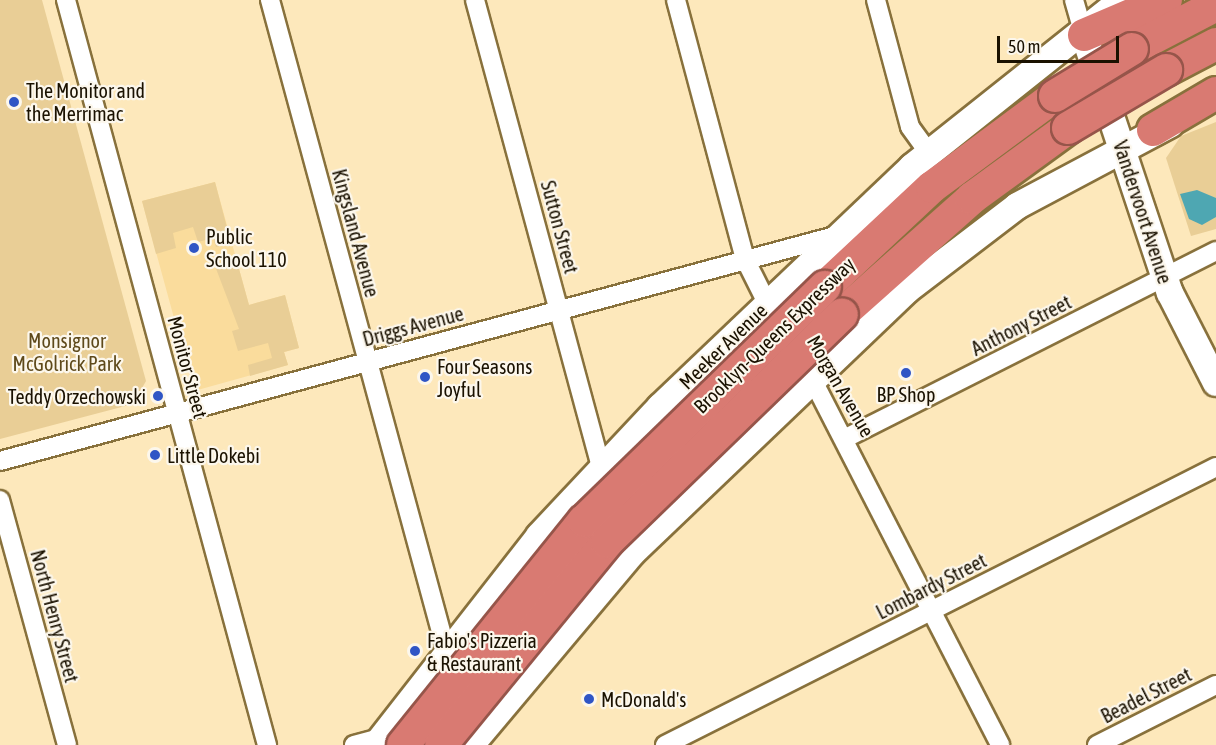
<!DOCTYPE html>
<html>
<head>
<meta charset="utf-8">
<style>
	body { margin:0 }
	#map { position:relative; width:1216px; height:745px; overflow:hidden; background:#fde8bb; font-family:"Asap Condensed",sans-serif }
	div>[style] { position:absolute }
	.built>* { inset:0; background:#fadc9c }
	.green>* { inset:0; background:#e9ce96 }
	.water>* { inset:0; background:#4ea7b2 }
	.roads { filter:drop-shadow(2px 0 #88713c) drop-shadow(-2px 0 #88713c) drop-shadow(0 2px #88713c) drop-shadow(0 -2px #88713c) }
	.minor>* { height:18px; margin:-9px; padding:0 9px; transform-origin:9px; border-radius:9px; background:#fff }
	.secondary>* { height:26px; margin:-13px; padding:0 13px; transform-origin:13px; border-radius:13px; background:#fff }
	.motorway>* { height:32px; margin:-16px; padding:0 16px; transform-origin:16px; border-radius:16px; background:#d97a72 }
	.bridges { filter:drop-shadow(2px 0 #96554a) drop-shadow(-2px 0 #96554a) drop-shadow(0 2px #96554a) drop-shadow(0 -2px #96554a) }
	.motorway-bridge>* { height:32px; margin:-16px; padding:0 16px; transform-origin:16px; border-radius:16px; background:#d97a72 }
	.dots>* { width:16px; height:16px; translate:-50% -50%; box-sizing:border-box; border:3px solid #fcf7ec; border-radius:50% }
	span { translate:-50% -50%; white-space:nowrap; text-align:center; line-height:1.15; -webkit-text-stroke:4.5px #fcf7ec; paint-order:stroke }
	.poi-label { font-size:20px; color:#1a1100 }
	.left { translate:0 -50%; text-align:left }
	.right { translate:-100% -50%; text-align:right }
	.street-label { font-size:20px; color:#1a1100 }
	.park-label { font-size:20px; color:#5e491a }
	.scale { position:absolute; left:997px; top:36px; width:122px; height:27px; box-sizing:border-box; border:3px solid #1a1100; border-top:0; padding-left:8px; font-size:18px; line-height:21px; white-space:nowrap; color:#1a1100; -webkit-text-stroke:4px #fcf7ec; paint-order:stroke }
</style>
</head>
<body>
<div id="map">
	<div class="built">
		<div style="clip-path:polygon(215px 182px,249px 305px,285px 295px,299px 348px,284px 352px,288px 365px,194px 391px,142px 201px)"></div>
	</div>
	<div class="green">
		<div style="clip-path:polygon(0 0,42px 0,146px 381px,133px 404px,0 439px)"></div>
		<div style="clip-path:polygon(1216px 122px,1216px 229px,1191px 236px,1166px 158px,1181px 136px)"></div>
		<div style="clip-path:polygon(215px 182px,231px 243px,216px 247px,213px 238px,198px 242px,193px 227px,173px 233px,176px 248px,156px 254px,142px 201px)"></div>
		<div style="clip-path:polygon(236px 258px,249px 305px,285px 295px,299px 348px,284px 352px,288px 365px,250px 376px,248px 365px,272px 358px,268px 343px,238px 351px,232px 331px,239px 329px,215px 266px)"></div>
	</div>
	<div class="water">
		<div style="clip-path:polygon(1197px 190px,1216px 198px,1216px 217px,1202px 225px,1189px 219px,1180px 194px)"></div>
	</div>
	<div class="roads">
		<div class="minor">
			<div style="left:66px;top:0;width:772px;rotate:74.9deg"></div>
			<div style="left:270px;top:0;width:685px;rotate:74.85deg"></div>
			<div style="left:475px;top:0;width:483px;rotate:74.9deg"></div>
			<div style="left:676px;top:0;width:268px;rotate:75.1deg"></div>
			<div style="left:745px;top:259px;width:60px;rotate:63.4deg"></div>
			<div style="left:876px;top:0;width:131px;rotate:75deg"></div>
			<div style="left:910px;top:127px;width:32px;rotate:54deg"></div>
			<div style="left:1074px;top:0;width:36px;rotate:74deg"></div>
			<div style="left:807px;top:369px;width:423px;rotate:62.8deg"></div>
			<div style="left:846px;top:438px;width:415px;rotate:-26.8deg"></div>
			<div style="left:0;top:461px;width:869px;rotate:-15.08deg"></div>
			<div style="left:0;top:500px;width:254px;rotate:74.7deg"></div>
			<div style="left:354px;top:745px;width:30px;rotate:-15deg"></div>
			<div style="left:665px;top:745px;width:617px;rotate:-26.77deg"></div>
			<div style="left:1097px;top:745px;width:133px;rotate:-26.8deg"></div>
		</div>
		<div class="secondary">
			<div style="left:1084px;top:35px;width:272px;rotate:71.6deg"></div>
			<div style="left:1170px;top:293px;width:101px;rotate:62.9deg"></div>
			<div style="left:376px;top:745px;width:265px;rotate:-52deg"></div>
			<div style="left:539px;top:536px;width:177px;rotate:-46.8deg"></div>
			<div style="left:660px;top:407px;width:348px;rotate:-43.6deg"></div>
			<div style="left:912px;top:167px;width:268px;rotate:-38.5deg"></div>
			<div style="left:471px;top:745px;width:249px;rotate:-50deg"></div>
			<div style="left:631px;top:554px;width:381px;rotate:-43.7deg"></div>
			<div style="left:906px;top:291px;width:140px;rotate:-37.4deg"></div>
			<div style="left:1017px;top:206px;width:174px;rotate:-28deg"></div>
		</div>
		<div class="motorway">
			<div style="left:1084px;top:35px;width:89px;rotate:-23.1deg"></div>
			<div style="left:1132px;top:49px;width:95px;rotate:-27.6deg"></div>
			<div style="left:1166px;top:70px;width:56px;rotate:-27.5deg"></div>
			<div style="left:1153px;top:130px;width:73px;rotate:-30.4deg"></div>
			<div style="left:825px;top:287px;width:146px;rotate:-43.1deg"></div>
			<div style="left:932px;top:187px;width:153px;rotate:-36.5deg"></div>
			<div style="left:842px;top:314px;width:174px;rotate:-41.7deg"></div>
			<div style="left:972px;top:198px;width:119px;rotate:-36.1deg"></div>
		</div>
	</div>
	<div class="bridges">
		<div class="motorway-bridge">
			<div style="left:1055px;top:96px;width:90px;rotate:-31.4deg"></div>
			<div style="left:1068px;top:128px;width:114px;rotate:-30.6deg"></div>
			<div style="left:403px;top:745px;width:288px;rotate:-51.1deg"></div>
			<div style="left:584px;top:521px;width:336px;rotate:-44.2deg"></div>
			<div style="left:441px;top:745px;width:262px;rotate:-50.7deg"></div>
			<div style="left:607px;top:542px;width:327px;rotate:-44.1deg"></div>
		</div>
	</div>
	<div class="dots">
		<div style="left:14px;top:102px;background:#2f55c5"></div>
		<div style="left:194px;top:248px;background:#2f55c5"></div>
		<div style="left:906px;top:373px;background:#2f55c5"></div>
		<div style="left:425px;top:377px;background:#2f55c5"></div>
		<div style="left:158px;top:396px;background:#2f55c5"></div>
		<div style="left:155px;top:455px;background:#2f55c5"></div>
		<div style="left:415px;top:651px;background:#2f55c5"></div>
		<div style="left:589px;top:699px;background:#2f55c5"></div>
	</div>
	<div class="poi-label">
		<span class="left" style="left:26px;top:102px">The Monitor and<br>the Merrimac</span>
		<span class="left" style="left:206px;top:248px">Public<br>School 110</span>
		<span class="left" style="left:437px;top:378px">Four Seasons<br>Joyful</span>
		<span style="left:906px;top:394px">BP Shop</span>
		<span class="right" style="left:146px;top:396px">Teddy Orzechowski</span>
		<span class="left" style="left:167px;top:455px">Little Dokebi</span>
		<span class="left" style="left:427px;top:652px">Fabio's Pizzeria<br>&amp; Restaurant</span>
		<span class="left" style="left:601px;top:699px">McDonald's</span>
	</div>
	<div class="street-label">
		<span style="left:1143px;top:212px;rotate:72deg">Vandervoort Avenue</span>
		<span style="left:560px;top:227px;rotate:75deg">Sutton Street</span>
		<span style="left:356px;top:233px;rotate:75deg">Kingsland Avenue</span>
		<span style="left:1021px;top:325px;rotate:-27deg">Anthony Street</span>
		<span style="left:413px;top:326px;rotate:-15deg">Driggs Avenue</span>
		<span style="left:774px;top:335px;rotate:-44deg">Brooklyn-Queens Expressway</span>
		<span style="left:723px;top:346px;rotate:-44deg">Meeker Avenue</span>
		<span style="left:188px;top:367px;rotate:75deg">Monitor Street</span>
		<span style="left:841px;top:386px;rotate:60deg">Morgan Avenue</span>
		<span style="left:931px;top:586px;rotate:-27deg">Lombardy Street</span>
		<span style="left:55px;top:616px;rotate:75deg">North Henry Street</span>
		<span style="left:1146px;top:695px;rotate:-27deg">Beadel Street</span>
	</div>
	<div class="park-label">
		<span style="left:67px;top:352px">Monsignor<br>McGolrick Park</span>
	</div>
	<div class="scale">50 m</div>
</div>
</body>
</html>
